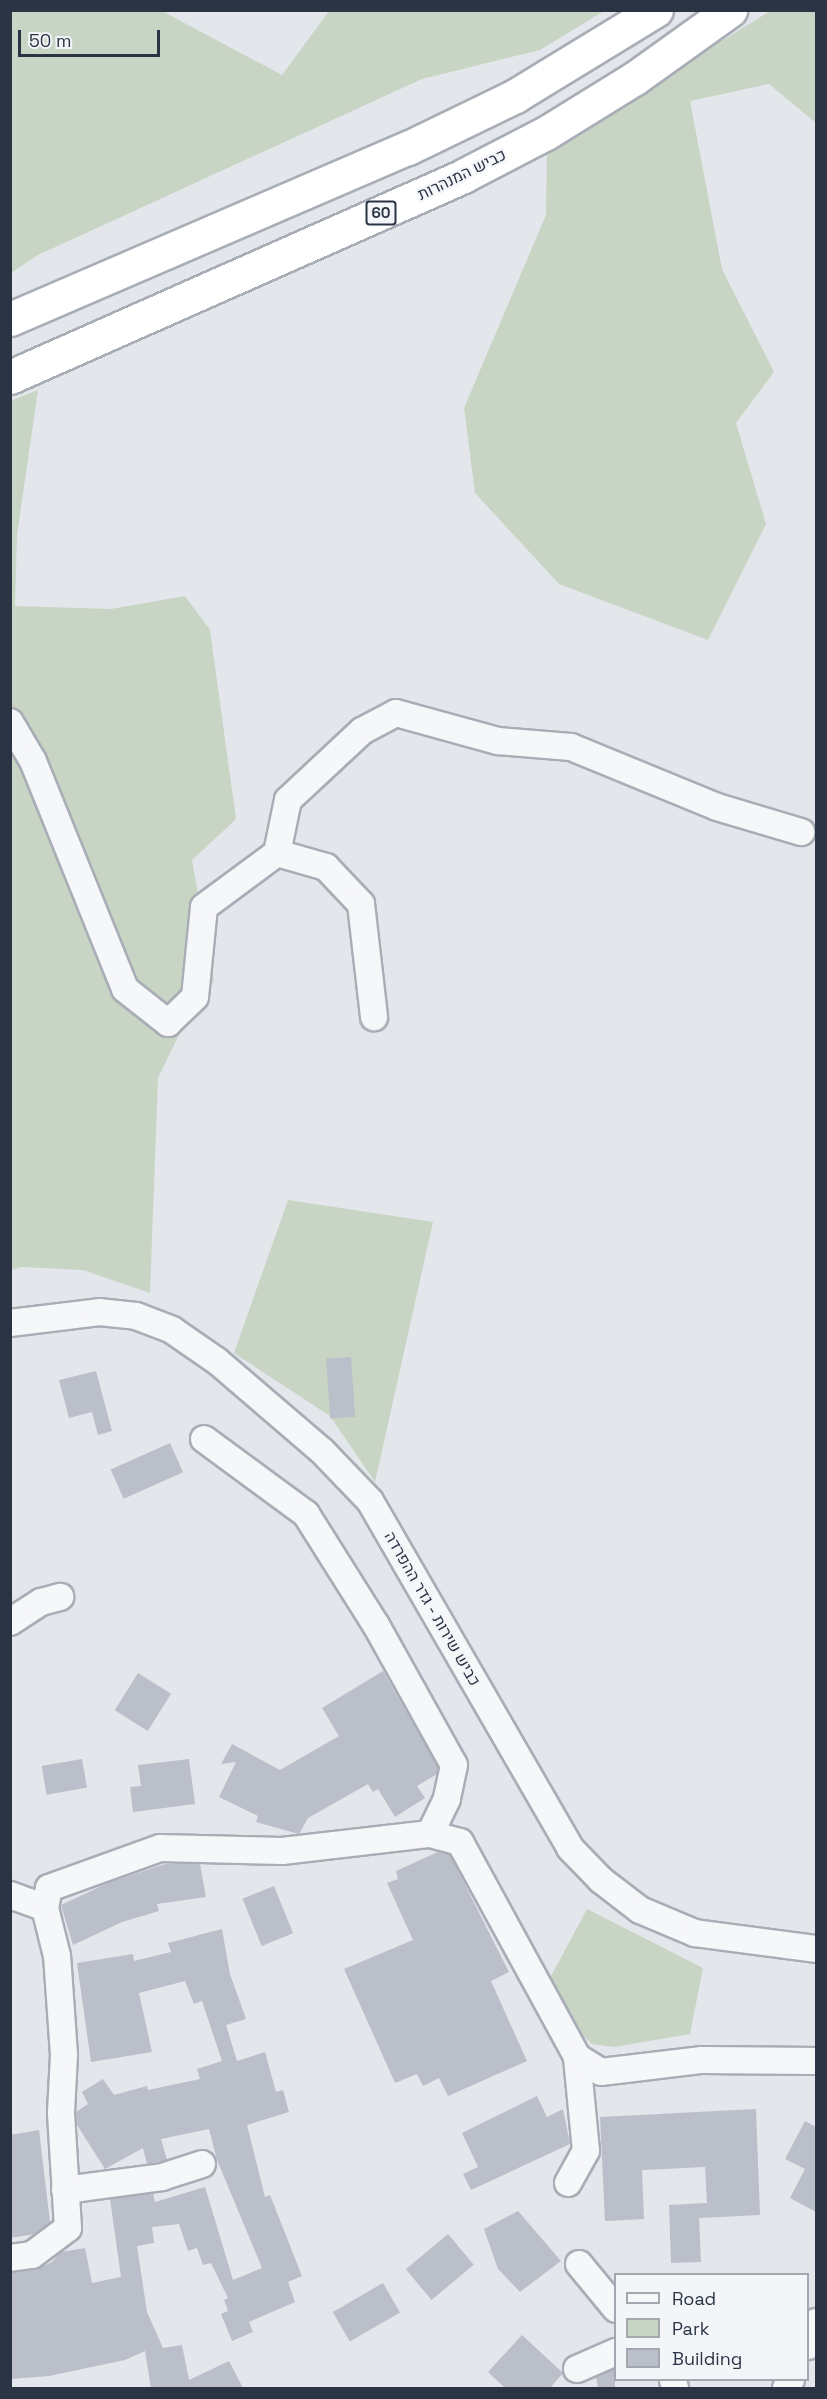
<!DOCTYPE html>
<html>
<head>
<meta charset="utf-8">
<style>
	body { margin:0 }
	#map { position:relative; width:827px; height:2399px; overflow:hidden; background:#e3e6eb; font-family:"Space Grotesk",Heebo,sans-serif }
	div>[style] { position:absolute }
	.green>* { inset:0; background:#c8d5c4 }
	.building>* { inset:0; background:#babfc9; transform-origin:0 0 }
	.roads { filter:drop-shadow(2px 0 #a8adb6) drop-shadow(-2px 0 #a8adb6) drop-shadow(0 2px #a8adb6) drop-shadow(0 -2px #a8adb6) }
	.minor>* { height:26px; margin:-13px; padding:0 13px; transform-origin:13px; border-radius:13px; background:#f6f7f9 }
	.highway>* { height:33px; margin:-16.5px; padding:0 16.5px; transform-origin:16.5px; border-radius:16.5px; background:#fff }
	span { translate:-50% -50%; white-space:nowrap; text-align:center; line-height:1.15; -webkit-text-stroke:4.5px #f3f5f8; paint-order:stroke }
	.shield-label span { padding:2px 4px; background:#f3f5f8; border:2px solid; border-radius:4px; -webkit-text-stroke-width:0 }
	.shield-label { font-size:15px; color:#2a3444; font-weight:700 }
	.street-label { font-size:16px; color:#2a3444 }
	.frame { position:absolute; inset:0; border:12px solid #2a3444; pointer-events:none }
	.legend { position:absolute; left:614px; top:2273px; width:195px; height:108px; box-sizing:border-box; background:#f3f5f8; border:2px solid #a3a8b0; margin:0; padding:8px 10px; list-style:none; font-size:18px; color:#2a3444 }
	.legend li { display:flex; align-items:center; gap:12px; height:30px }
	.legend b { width:30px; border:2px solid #a3a8b0 }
	.scale { position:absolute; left:18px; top:30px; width:142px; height:27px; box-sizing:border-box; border:3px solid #2a3444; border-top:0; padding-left:8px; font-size:18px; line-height:21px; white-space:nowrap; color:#2a3444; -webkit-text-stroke:4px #f3f5f8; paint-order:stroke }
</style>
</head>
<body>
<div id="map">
	<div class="green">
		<div style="clip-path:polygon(11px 10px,162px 11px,282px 75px,329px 11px,604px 11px,540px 50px,422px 79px,38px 255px,11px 273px)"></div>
		<div style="clip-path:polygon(770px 11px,816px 11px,816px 123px,769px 84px,690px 101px,722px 269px,774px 372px,736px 423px,766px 524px,708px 640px,559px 584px,475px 493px,464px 408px,546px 215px,547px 149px)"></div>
		<div style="clip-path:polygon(38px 390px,17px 535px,15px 606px,111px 609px,185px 596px,210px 630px,236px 819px,192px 860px,214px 981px,188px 1016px,158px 1078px,150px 1293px,83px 1270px,22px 1267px,11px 1270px,10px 401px)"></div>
		<div style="clip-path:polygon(288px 1200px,433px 1222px,375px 1482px,330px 1416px,234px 1353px)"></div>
		<div style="clip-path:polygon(587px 1909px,703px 1968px,690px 2034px,614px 2047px,592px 2044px,573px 2026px,550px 1978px)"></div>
	</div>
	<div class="building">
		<div style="left:351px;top:1357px;width:60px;height:25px;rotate:86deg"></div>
		<div style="clip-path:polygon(96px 1371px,112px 1431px,98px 1435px,92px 1412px,69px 1418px,59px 1380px)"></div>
		<div style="left:170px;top:1443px;width:32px;height:65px;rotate:66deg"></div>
		<div style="clip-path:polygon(383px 1671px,438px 1767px,437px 1774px,417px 1786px,425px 1798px,395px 1817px,378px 1789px,373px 1792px,368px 1784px,308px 1818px,299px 1834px,256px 1822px,258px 1816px,219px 1797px,236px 1762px,221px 1764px,232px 1744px,280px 1770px,339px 1736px,322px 1708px)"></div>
		<div style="left:138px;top:1673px;width:39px;height:44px;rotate:32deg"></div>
		<div style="left:82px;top:1759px;width:29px;height:41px;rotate:80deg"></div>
		<div style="clip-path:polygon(189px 1759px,195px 1804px,133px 1812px,130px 1787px,141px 1786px,138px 1765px)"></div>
		<div style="clip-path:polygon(438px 1852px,450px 1855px,509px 1972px,491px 1981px,527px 2061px,448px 2096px,439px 2078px,423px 2086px,417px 2074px,395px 2083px,344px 1969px,413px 1940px,387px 1883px,398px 1879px,396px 1871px)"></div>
		<div style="clip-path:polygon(165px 1864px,200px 1864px,206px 1897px,157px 1904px,159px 1911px,122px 1922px,73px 1945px,61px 1905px,108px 1883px)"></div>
		<div style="left:274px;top:1886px;width:51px;height:34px;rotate:68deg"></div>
		<div style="clip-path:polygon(222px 1929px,230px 1974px,246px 2019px,226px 2025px,237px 2061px,265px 2052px,276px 2092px,283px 2090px,289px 2112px,247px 2125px,265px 2197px,270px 2195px,302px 2276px,288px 2282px,295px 2302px,249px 2322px,253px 2332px,232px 2341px,221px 2314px,228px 2311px,224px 2300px,228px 2298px,211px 2263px,203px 2265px,197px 2248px,188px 2251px,179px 2224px,152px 2227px,154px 2243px,137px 2246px,147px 2312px,163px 2348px,182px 2345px,189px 2380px,229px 2361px,243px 2388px,151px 2388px,145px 2351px,125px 2360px,49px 2376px,10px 2379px,10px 2273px,35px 2270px,52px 2262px,61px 2252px,85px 2248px,92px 2283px,121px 2277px,110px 2199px,153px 2193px,155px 2202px,205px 2187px,233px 2280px,262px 2268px,217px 2160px,209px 2129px,161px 2139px,167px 2160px,147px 2164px,143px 2148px,105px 2169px,77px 2125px,76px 2112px,88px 2104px,82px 2092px,103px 2079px,114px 2095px,147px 2086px,148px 2090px,200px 2079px,197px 2069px,222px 2061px,202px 2001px,194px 2004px,185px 1981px,139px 1993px,152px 2052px,91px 2062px,77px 1963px,133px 1954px,134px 1961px,171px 1952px,168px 1943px)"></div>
		<div style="clip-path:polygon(537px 2096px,547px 2117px,563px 2109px,570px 2144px,471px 2190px,463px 2174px,478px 2167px,462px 2133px)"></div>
		<div style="clip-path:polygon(756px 2109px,760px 2215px,699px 2218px,701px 2262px,671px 2263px,669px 2205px,707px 2203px,705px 2167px,642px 2170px,644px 2219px,605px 2221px,600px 2117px)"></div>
		<div style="clip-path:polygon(805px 2121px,816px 2127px,816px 2212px,790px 2198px,805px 2169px,785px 2159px)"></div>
		<div style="clip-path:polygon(39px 2130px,50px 2222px,35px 2234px,10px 2238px,10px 2135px)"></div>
		<div style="clip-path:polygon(518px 2211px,561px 2261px,520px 2292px,498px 2269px,484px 2229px)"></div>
		<div style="left:448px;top:2234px;width:40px;height:55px;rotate:50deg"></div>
		<div style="left:383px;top:2283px;width:34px;height:58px;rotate:60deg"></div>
		<div style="clip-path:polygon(522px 2335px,563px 2373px,550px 2388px,505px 2388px,488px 2372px)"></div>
		<div style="clip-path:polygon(615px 2369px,615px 2388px,598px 2388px,596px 2377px)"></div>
	</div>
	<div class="roads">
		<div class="minor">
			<div style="left:10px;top:722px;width:45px;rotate:59.5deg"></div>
			<div style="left:33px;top:761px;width:246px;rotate:68deg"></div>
			<div style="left:125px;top:989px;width:55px;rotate:38.3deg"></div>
			<div style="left:168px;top:1023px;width:37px;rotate:-44deg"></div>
			<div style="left:195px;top:997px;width:90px;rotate:-84.3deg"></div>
			<div style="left:204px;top:907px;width:91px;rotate:-36.5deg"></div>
			<div style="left:277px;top:853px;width:51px;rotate:15.9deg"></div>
			<div style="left:326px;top:867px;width:51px;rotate:46.6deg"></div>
			<div style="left:361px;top:904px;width:114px;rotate:83.4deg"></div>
			<div style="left:277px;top:853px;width:54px;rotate:-78.3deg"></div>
			<div style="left:288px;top:800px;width:101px;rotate:-43deg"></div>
			<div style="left:362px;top:731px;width:38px;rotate:-28deg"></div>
			<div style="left:396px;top:713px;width:106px;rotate:15.4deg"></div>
			<div style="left:498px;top:741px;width:73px;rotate:4.7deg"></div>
			<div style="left:571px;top:747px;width:158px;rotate:22.3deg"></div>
			<div style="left:717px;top:807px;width:88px;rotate:16.6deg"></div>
			<div style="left:10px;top:1323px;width:90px;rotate:-7deg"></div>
			<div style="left:99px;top:1312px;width:37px;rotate:6deg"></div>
			<div style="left:136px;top:1316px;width:39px;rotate:21deg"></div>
			<div style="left:172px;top:1330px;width:55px;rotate:34.6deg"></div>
			<div style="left:217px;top:1361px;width:138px;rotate:40.6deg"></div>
			<div style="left:322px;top:1451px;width:69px;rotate:46.2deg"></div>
			<div style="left:370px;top:1501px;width:401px;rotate:60deg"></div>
			<div style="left:570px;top:1848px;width:45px;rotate:45.9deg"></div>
			<div style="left:601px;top:1880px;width:49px;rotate:37.6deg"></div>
			<div style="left:640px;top:1910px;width:60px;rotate:22.7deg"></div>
			<div style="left:695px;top:1933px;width:122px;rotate:7.5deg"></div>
			<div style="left:204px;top:1439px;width:127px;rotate:36.3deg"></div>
			<div style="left:306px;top:1514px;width:131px;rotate:57.8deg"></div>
			<div style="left:376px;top:1625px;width:160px;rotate:60.9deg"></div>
			<div style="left:454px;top:1765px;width:35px;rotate:102deg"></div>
			<div style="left:447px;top:1799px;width:39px;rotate:116deg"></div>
			<div style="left:10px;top:1622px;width:37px;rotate:-33deg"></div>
			<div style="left:41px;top:1602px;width:20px;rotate:-15deg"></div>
			<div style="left:10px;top:1895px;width:37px;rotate:20deg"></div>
			<div style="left:568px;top:2183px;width:37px;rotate:-61deg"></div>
			<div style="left:586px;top:2151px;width:94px;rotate:-95.5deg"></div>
			<div style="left:65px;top:2190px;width:98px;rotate:-7.6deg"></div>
			<div style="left:162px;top:2177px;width:42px;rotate:-18deg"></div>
			<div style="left:10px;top:2258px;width:22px;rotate:-8deg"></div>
			<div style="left:32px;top:2255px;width:45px;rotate:-36.9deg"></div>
			<div style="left:68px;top:2228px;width:116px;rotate:-93.5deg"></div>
			<div style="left:61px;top:2112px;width:57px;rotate:-87deg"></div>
			<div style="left:64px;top:2055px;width:99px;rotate:-94deg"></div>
			<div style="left:57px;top:1956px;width:49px;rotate:-104deg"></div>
			<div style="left:45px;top:1908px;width:20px;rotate:-79deg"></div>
			<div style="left:49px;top:1888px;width:118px;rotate:-19.8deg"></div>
			<div style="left:160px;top:1848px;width:122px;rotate:1.4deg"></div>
			<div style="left:282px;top:1851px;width:149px;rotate:-6.6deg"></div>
			<div style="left:430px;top:1834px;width:31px;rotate:15deg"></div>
			<div style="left:460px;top:1842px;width:245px;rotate:61.4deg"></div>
			<div style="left:577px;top:2057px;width:28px;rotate:32deg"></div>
			<div style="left:601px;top:2072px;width:102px;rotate:-6.8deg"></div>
			<div style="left:702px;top:2060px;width:114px;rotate:0.5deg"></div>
			<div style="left:579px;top:2264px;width:58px;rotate:50.6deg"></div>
			<div style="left:808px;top:2346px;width:25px;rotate:-72deg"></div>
			<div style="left:577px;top:2369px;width:43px;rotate:-23.6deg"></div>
			<div style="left:673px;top:2380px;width:8px;rotate:76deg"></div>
			<div style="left:786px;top:2388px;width:9px;rotate:-58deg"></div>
		</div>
		<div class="highway">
			<div style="left:10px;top:319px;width:433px;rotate:-23.3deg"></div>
			<div style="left:408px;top:148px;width:119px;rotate:-25.9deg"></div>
			<div style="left:515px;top:96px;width:165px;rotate:-31.4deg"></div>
			<div style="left:10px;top:377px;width:496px;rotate:-23.9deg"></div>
			<div style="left:463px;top:176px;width:93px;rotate:-27.4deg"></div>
			<div style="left:546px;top:133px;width:105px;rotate:-31.7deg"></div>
			<div style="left:635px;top:78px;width:117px;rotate:-35.6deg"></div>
		</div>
	</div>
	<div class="shield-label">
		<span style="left:381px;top:213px">60</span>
	</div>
	<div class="street-label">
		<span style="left:462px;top:175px;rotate:-26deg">כביש המנהרות</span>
		<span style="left:432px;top:1609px;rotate:60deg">כביש שירות - גדר ההפרדה</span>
	</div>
	<div class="frame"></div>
	<ul class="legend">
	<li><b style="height:8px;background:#f6f7f9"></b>Road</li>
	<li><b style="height:16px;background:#c8d5c4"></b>Park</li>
	<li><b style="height:16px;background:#babfc9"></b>Building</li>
	</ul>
	<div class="scale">50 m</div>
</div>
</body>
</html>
